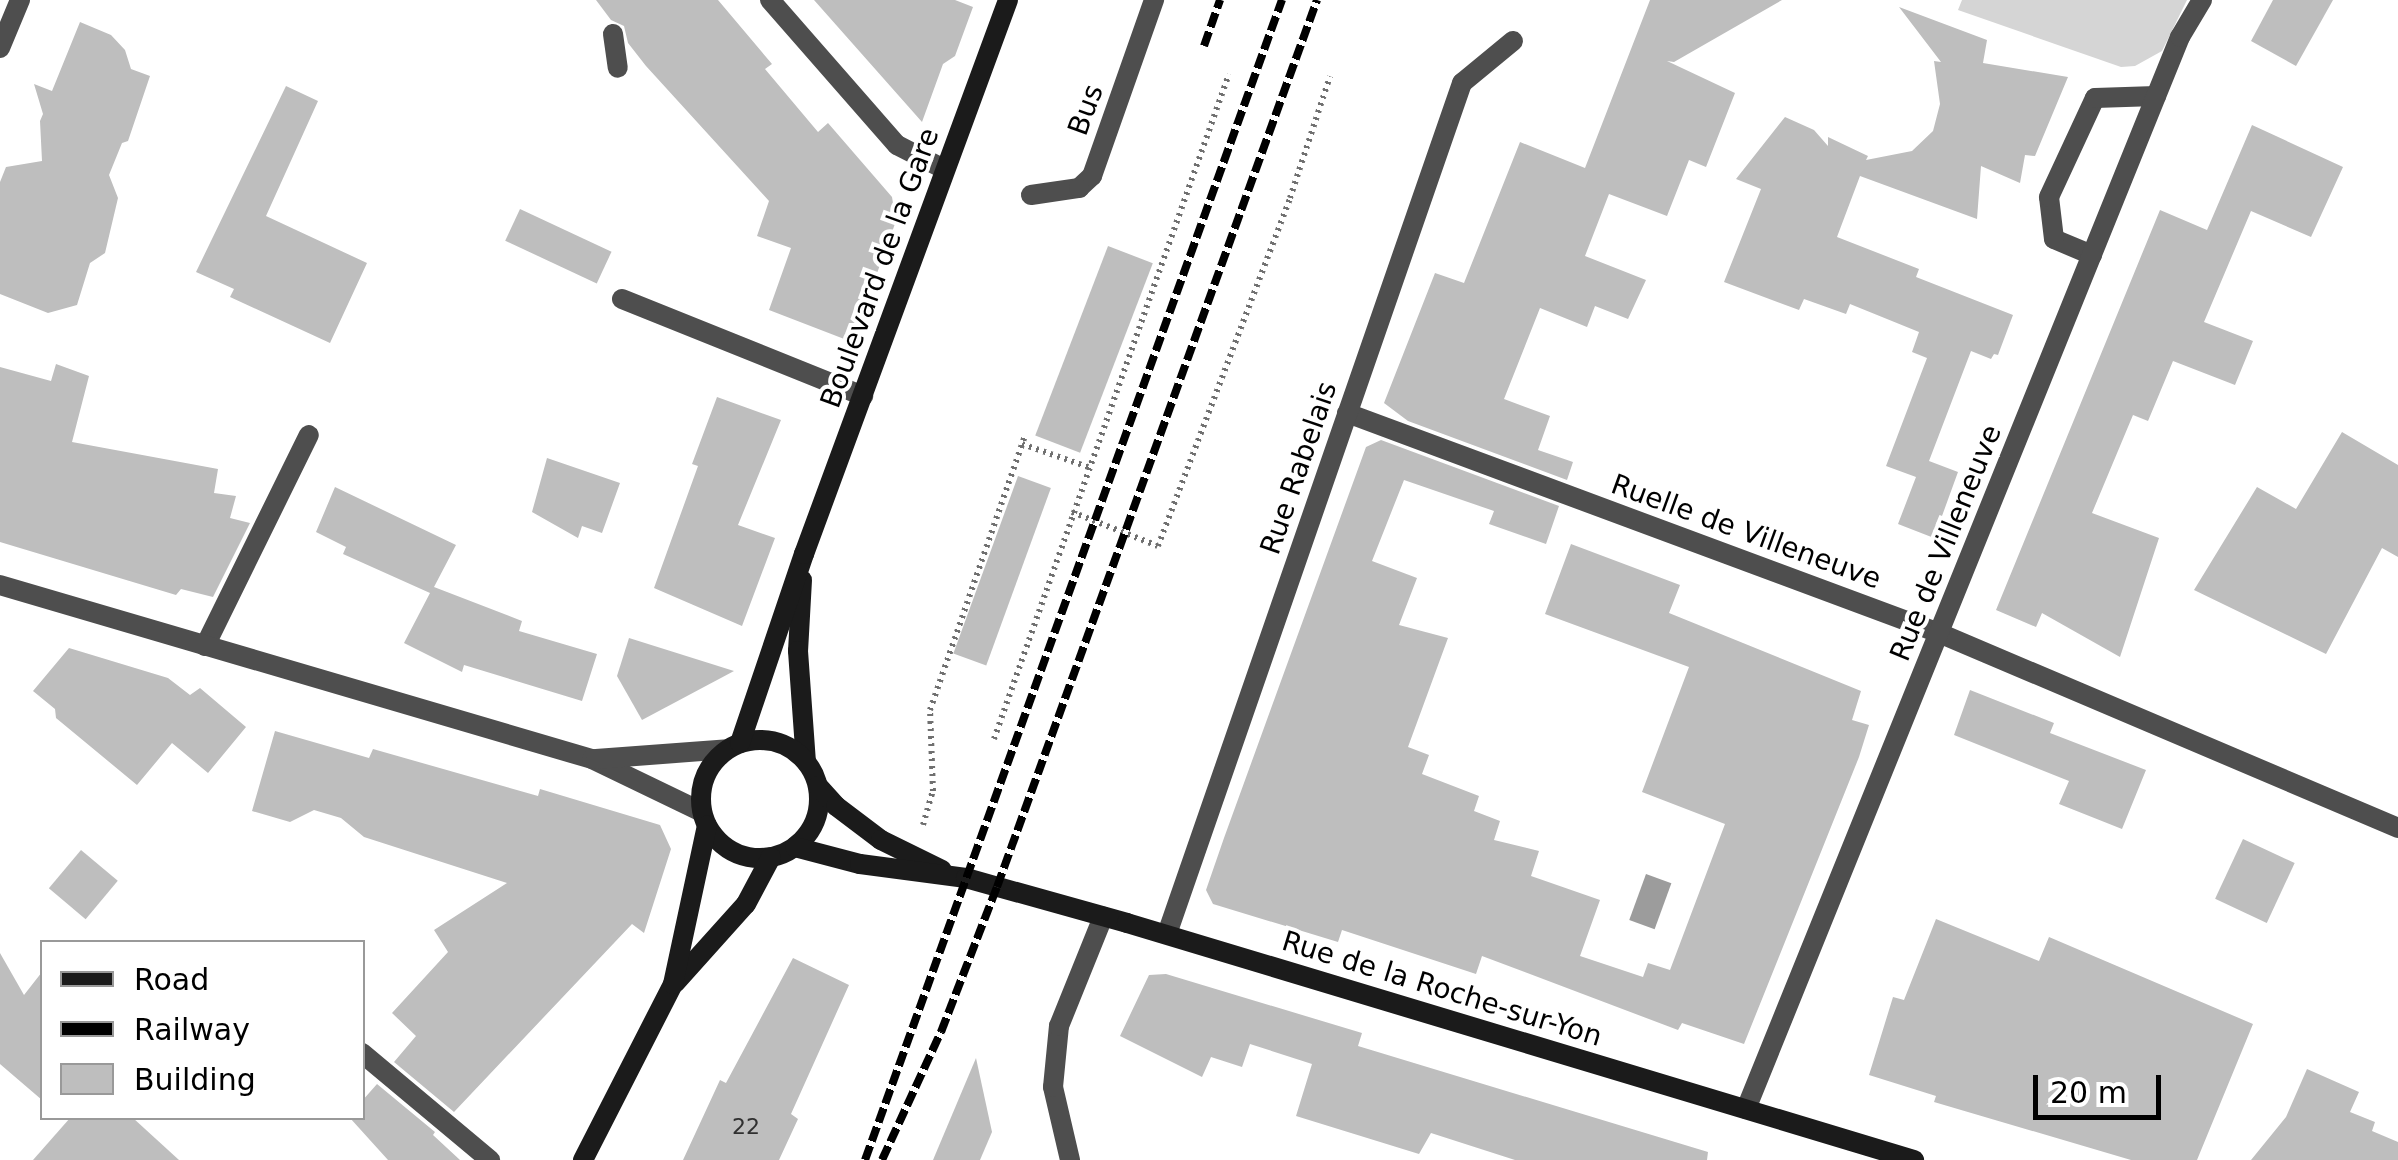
<!DOCTYPE html>
<html>
<head>
<meta charset="utf-8">
<style>
	body { margin:0 }
	#map { position:relative; width:2398px; height:1160px; overflow:hidden; background:#fff; font-family:"DejaVu Sans",sans-serif }
	div>[style] { position:absolute }
	.green>* { inset:0; background:#d5d5d5 }
	.water>* { inset:0; background:#9c9c9c; transform-origin:0 0 }
	.building>* { inset:0; background:#bebebe; transform-origin:0 0 }
	.path>* { height:6px; margin-top:-3px; transform-origin:0; background:repeating-linear-gradient(90deg,#707070 0 2.5px,transparent 0 7.5px) }
	.service>* { height:20px; margin:-10px; padding:0 10px; transform-origin:10px; border-radius:10px; background:#4e4e4e }
	.minor>* { height:20px; margin:-10px; padding:0 10px; transform-origin:10px; border-radius:10px; background:#4e4e4e }
	.tertiary>* { height:20px; margin:-10px; padding:0 10px; transform-origin:10px; border-radius:10px; background:#4e4e4e }
	.secondary>* { height:20px; margin:-10px; padding:0 10px; transform-origin:10px; border-radius:10px; background:#1b1b1b }
	.secondary>.ring { margin:-10px; padding:0; box-sizing:content-box; background:none; border:20px solid #1b1b1b; border-radius:50% }
	.rail>* { height:8px; margin-top:-4px; transform-origin:0; background:repeating-linear-gradient(90deg,#000 0 15px,transparent 0 20px) }
	span { translate:-50% -50%; white-space:nowrap; text-align:center; line-height:1.15; -webkit-text-stroke:8px #fff; paint-order:stroke }
	.number-label { font-size:22px; color:#303030 }
	.number-label span { -webkit-text-stroke-width:0 }
	.street-label { font-size:28px; color:#000 }
	.legend { position:absolute; left:40px; top:940px; width:325px; height:180px; box-sizing:border-box; background:#fff; border:2px solid #999; margin:0; padding:12px 18px; list-style:none; font-size:30px; color:#000 }
	.legend li { display:flex; align-items:center; gap:20px; height:50px }
	.legend b { width:50px; border:2px solid #999 }
	.scale { position:absolute; left:2033px; top:1075px; width:128px; height:45px; box-sizing:border-box; border:5px solid #000; border-top:0; padding-left:12px; font-size:30px; line-height:35px; white-space:nowrap; color:#000; -webkit-text-stroke:8px #fff; paint-order:stroke }
</style>
</head>
<body>
<div id="map">
	<div class="green">
		<div style="clip-path:polygon(1962px 0,2187px 0,2162px 51px,2135px 66px,2121px 67px,1958px 10px)"></div>
	</div>
	<div class="water">
		<div style="left:1646px;top:874px;width:27px;height:49px;rotate:20deg"></div>
	</div>
	<div class="building">
		<div style="clip-path:polygon(596px 0,718px 0,772px 64px,765px 69px,818px 132px,828px 123px,892px 197px,896px 221px,852px 342px,769px 310px,791px 248px,757px 236px,769px 201px,646px 66px,628px 43px,624px 26px,611px 20px)"></div>
		<div style="clip-path:polygon(814px 0,955px 0,973px 7px,955px 56px,943px 64px,922px 122px)"></div>
		<div style="clip-path:polygon(1650px 0,1782px 0,1674px 62px,1667px 61px,1735px 93px,1706px 167px,1689px 160px,1667px 216px,1609px 194px,1585px 256px,1646px 280px,1628px 319px,1595px 306px,1587px 327px,1540px 308px,1504px 399px,1550px 416px,1538px 450px,1573px 462px,1567px 480px,1408px 421px,1384px 403px,1435px 273px,1464px 283px,1520px 142px,1585px 168px)"></div>
		<div style="clip-path:polygon(2273px 0,2333px 0,2296px 66px,2251px 41px)"></div>
		<div style="clip-path:polygon(1899px 7px,1987px 40px,1983px 63px,2068px 77px,2035px 156px,2025px 155px,2020px 183px,1981px 166px,1977px 219px,1860px 176px,1837px 237px,1919px 269px,1916px 277px,2013px 315px,1998px 355px,1994px 354px,1991px 359px,1971px 351px,1929px 461px,1958px 472px,1934px 538px,1898px 524px,1916px 477px,1886px 466px,1927px 358px,1912px 352px,1919px 332px,1850px 304px,1846px 314px,1804px 299px,1799px 310px,1724px 282px,1761px 189px,1736px 179px,1785px 117px,1814px 130px,1828px 146px,1828px 137px,1868px 156px,1866px 160px,1912px 151px,1933px 131px,1940px 104px,1934px 61px,1941px 62px)"></div>
		<div style="clip-path:polygon(80px 22px,111px 35px,125px 50px,131px 69px,150px 76px,128px 141px,122px 143px,109px 175px,118px 198px,105px 253px,90px 263px,77px 305px,48px 313px,0 294px,0 182px,6px 167px,42px 161px,40px 121px,43px 114px,34px 84px,52px 91px)"></div>
		<div style="clip-path:polygon(286px 86px,318px 101px,266px 216px,367px 263px,330px 343px,230px 297px,234px 289px,196px 272px)"></div>
		<div style="clip-path:polygon(2252px 125px,2343px 167px,2311px 237px,2251px 211px,2204px 322px,2253px 341px,2235px 385px,2173px 361px,2148px 421px,2133px 415px,2092px 513px,2159px 538px,2120px 657px,2042px 613px,2036px 627px,1996px 610px,2160px 210px,2207px 230px)"></div>
		<div style="left:520px;top:209px;width:101px;height:35px;rotate:25deg"></div>
		<div style="left:1108px;top:246px;width:48px;height:203px;rotate:21deg"></div>
		<div style="clip-path:polygon(56px 364px,89px 376px,72px 442px,218px 469px,214px 493px,236px 496px,230px 518px,250px 523px,213px 597px,181px 589px,176px 595px,0 542px,0 367px,51px 381px)"></div>
		<div style="clip-path:polygon(717px 397px,781px 420px,738px 525px,775px 538px,742px 626px,654px 588px,698px 466px,692px 464px)"></div>
		<div style="clip-path:polygon(2342px 432px,2398px 465px,2398px 557px,2382px 548px,2326px 654px,2194px 590px,2257px 487px,2296px 509px)"></div>
		<div style="clip-path:polygon(1381px 440px,1559px 506px,1546px 544px,1489px 524px,1494px 511px,1404px 480px,1372px 561px,1417px 578px,1399px 625px,1448px 638px,1408px 747px,1429px 755px,1422px 774px,1479px 796px,1474px 811px,1500px 821px,1494px 840px,1539px 851px,1531px 876px,1600px 900px,1580px 956px,1643px 977px,1648px 963px,1670px 970px,1725px 824px,1642px 792px,1689px 667px,1545px 614px,1571px 544px,1680px 585px,1669px 613px,1861px 691px,1852px 720px,1869px 725px,1859px 757px,1744px 1044px,1682px 1023px,1678px 1030px,1482px 956px,1476px 974px,1342px 930px,1338px 942px,1213px 904px,1206px 890px,1224px 838px,1366px 447px)"></div>
		<div style="clip-path:polygon(547px 458px,620px 483px,602px 533px,582px 526px,578px 538px,532px 512px)"></div>
		<div style="left:1018px;top:476px;width:35px;height:189px;rotate:20deg"></div>
		<div style="clip-path:polygon(335px 487px,456px 545px,434px 587px,522px 621px,519px 631px,597px 654px,582px 701px,464px 665px,462px 672px,404px 643px,430px 593px,343px 554px,346px 547px,316px 532px)"></div>
		<div style="clip-path:polygon(629px 638px,734px 671px,642px 720px,617px 676px)"></div>
		<div style="clip-path:polygon(69px 648px,168px 678px,190px 695px,200px 688px,246px 727px,208px 773px,172px 743px,137px 785px,56px 718px,55px 709px,33px 691px)"></div>
		<div style="clip-path:polygon(1970px 690px,2054px 723px,2050px 733px,2146px 770px,2122px 829px,2059px 804px,2069px 781px,1954px 735px)"></div>
		<div style="clip-path:polygon(275px 731px,369px 758px,373px 749px,538px 796px,540px 789px,660px 825px,671px 849px,644px 933px,632px 924px,454px 1112px,394px 1062px,416px 1036px,392px 1013px,448px 952px,434px 930px,507px 883px,364px 837px,341px 818px,314px 810px,290px 822px,252px 811px)"></div>
		<div style="left:2243px;top:839px;width:57px;height:66px;rotate:25deg"></div>
		<div style="left:81px;top:850px;width:48px;height:50px;rotate:40deg"></div>
		<div style="clip-path:polygon(1936px 919px,2039px 961px,2049px 937px,2253px 1024px,2197px 1160px,2131px 1160px,1934px 1102px,1936px 1096px,1869px 1075px,1893px 997px,1904px 1000px)"></div>
		<div style="clip-path:polygon(0 953px,24px 995px,42px 972px,42px 1100px,0 1064px)"></div>
		<div style="clip-path:polygon(793px 958px,849px 985px,791px 1114px,798px 1119px,779px 1160px,683px 1160px,720px 1080px,726px 1083px)"></div>
		<div style="clip-path:polygon(1166px 974px,1362px 1033px,1358px 1046px,1708px 1152px,1707px 1160px,1515px 1160px,1431px 1133px,1419px 1154px,1296px 1116px,1312px 1064px,1250px 1044px,1242px 1067px,1211px 1057px,1202px 1077px,1120px 1036px,1149px 975px)"></div>
		<div style="clip-path:polygon(976px 1058px,992px 1132px,980px 1160px,933px 1160px)"></div>
		<div style="clip-path:polygon(2307px 1069px,2359px 1092px,2350px 1112px,2375px 1122px,2372px 1131px,2398px 1142px,2398px 1160px,2251px 1160px,2286px 1117px)"></div>
		<div style="clip-path:polygon(377px 1084px,435px 1132px,433px 1135px,460px 1160px,388px 1160px,350px 1118px,362px 1118px,362px 1101px)"></div>
		<div style="clip-path:polygon(70px 1118px,133px 1118px,179px 1160px,33px 1160px)"></div>
	</div>
	<div class="path">
		<div style="left:1022px;top:444px;width:70px;rotate:19.2deg"></div>
		<div style="left:1072px;top:512px;width:92px;rotate:21.6deg"></div>
		<div style="left:1158px;top:546px;width:372px;rotate:-69.2deg"></div>
		<div style="left:1290px;top:198px;width:128px;rotate:-71.8deg"></div>
		<div style="left:994px;top:739px;width:705px;rotate:-70.54deg"></div>
		<div style="left:923px;top:825px;width:35px;rotate:-74deg"></div>
		<div style="left:933px;top:791px;width:81px;rotate:-92.1deg"></div>
		<div style="left:930px;top:710px;width:291px;rotate:-70.9deg"></div>
	</div>
	<div class="service">
		<div style="left:613px;top:34px;width:34px;rotate:82deg"></div>
		<div style="left:1031px;top:195px;width:49px;rotate:-8.3deg"></div>
		<div style="left:1079px;top:188px;width:18px;rotate:-43deg"></div>
		<div style="left:1092px;top:176px;width:187px;rotate:-70.6deg"></div>
		<div style="left:2092px;top:255px;width:41px;rotate:-157.2deg"></div>
		<div style="left:2054px;top:239px;width:42px;rotate:-96.8deg"></div>
		<div style="left:2049px;top:197px;width:109px;rotate:-65.1deg"></div>
		<div style="left:2095px;top:98px;width:61px;rotate:-1.9deg"></div>
		<div style="left:622px;top:299px;width:260px;rotate:21.9deg"></div>
		<div style="left:205px;top:646px;width:235px;rotate:-63.8deg"></div>
		<div style="left:362px;top:1053px;width:167px;rotate:39.9deg"></div>
	</div>
	<div class="minor">
		<div style="left:770px;top:0;width:193px;rotate:48.8deg"></div>
		<div style="left:897px;top:145px;width:53px;rotate:27.1deg"></div>
		<div style="left:0;top:48px;width:52px;rotate:-67.4deg"></div>
		<div style="left:1347px;top:413px;width:632px;rotate:20.39deg"></div>
		<div style="left:1939px;top:633px;width:499px;rotate:23deg"></div>
		<div style="left:1167px;top:934px;width:901px;rotate:-70.88deg"></div>
		<div style="left:1462px;top:83px;width:66px;rotate:-39.5deg"></div>
		<div style="left:1746px;top:1109px;width:1157px;rotate:-67.96deg"></div>
		<div style="left:2180px;top:37px;width:43px;rotate:-59.3deg"></div>
		<div style="left:1070px;top:1160px;width:75px;rotate:-103.1deg"></div>
		<div style="left:1053px;top:1087px;width:61px;rotate:-84.4deg"></div>
		<div style="left:1059px;top:1026px;width:118px;rotate:-68deg"></div>
	</div>
	<div class="tertiary">
		<div style="left:0;top:585px;width:617px;rotate:16.38deg"></div>
		<div style="left:592px;top:759px;width:122px;rotate:25.7deg"></div>
		<div style="left:596px;top:759px;width:132px;rotate:-4.3deg"></div>
	</div>
	<div class="secondary">
		<div style="left:802px;top:580px;width:71px;rotate:93.2deg"></div>
		<div style="left:798px;top:651px;width:111px;rotate:85.9deg"></div>
		<div class="ring" style="left:701px;top:740px;width:98px;height:98px"></div>
		<div style="left:740px;top:743px;width:200px;rotate:-71.3deg"></div>
		<div style="left:804px;top:554px;width:590px;rotate:-69.78deg"></div>
		<div style="left:818px;top:786px;width:27px;rotate:48deg"></div>
		<div style="left:836px;top:806px;width:56px;rotate:37.1deg"></div>
		<div style="left:881px;top:840px;width:68px;rotate:26.2deg"></div>
		<div style="left:795px;top:847px;width:67px;rotate:14.7deg"></div>
		<div style="left:860px;top:864px;width:107px;rotate:7.5deg"></div>
		<div style="left:966px;top:878px;width:167px;rotate:15.6deg"></div>
		<div style="left:1127px;top:923px;width:822px;rotate:16.76deg"></div>
		<div style="left:675px;top:983px;width:106px;rotate:-48.1deg"></div>
		<div style="left:746px;top:904px;width:53px;rotate:-62deg"></div>
		<div style="left:583px;top:1160px;width:198px;rotate:-62.9deg"></div>
		<div style="left:673px;top:984px;width:162px;rotate:-77.9deg"></div>
	</div>
	<div class="rail">
		<div style="left:1204px;top:46px;width:49px;rotate:-70.8deg"></div>
		<div style="left:865px;top:1160px;width:1233px;rotate:-70.23deg"></div>
		<div style="left:882px;top:1160px;width:141px;rotate:-65.3deg"></div>
		<div style="left:941px;top:1032px;width:155px;rotate:-68.9deg"></div>
		<div style="left:997px;top:887px;width:943px;rotate:-70.16deg"></div>
	</div>
	<div class="number-label">
		<span style="left:746px;top:1127px">22</span>
	</div>
	<div class="street-label">
		<span style="left:1086px;top:110px;rotate:-70deg">Bus</span>
		<span style="left:880px;top:268px;rotate:-70deg">Boulevard de la Gare</span>
		<span style="left:1299px;top:468px;rotate:-71deg">Rue Rabelais</span>
		<span style="left:1746px;top:532px;rotate:20deg">Ruelle de Villeneuve</span>
		<span style="left:1946px;top:543px;rotate:-68deg">Rue de Villeneuve</span>
		<span style="left:1442px;top:989px;rotate:17deg">Rue de la Roche-sur-Yon</span>
	</div>
	<ul class="legend">
	<li><b style="height:12px;background:#1b1b1b"></b>Road</li>
	<li><b style="height:12px;background:#000"></b>Railway</li>
	<li><b style="height:28px;background:#bebebe"></b>Building</li>
	</ul>
	<div class="scale">20 m</div>
</div>
</body>
</html>
